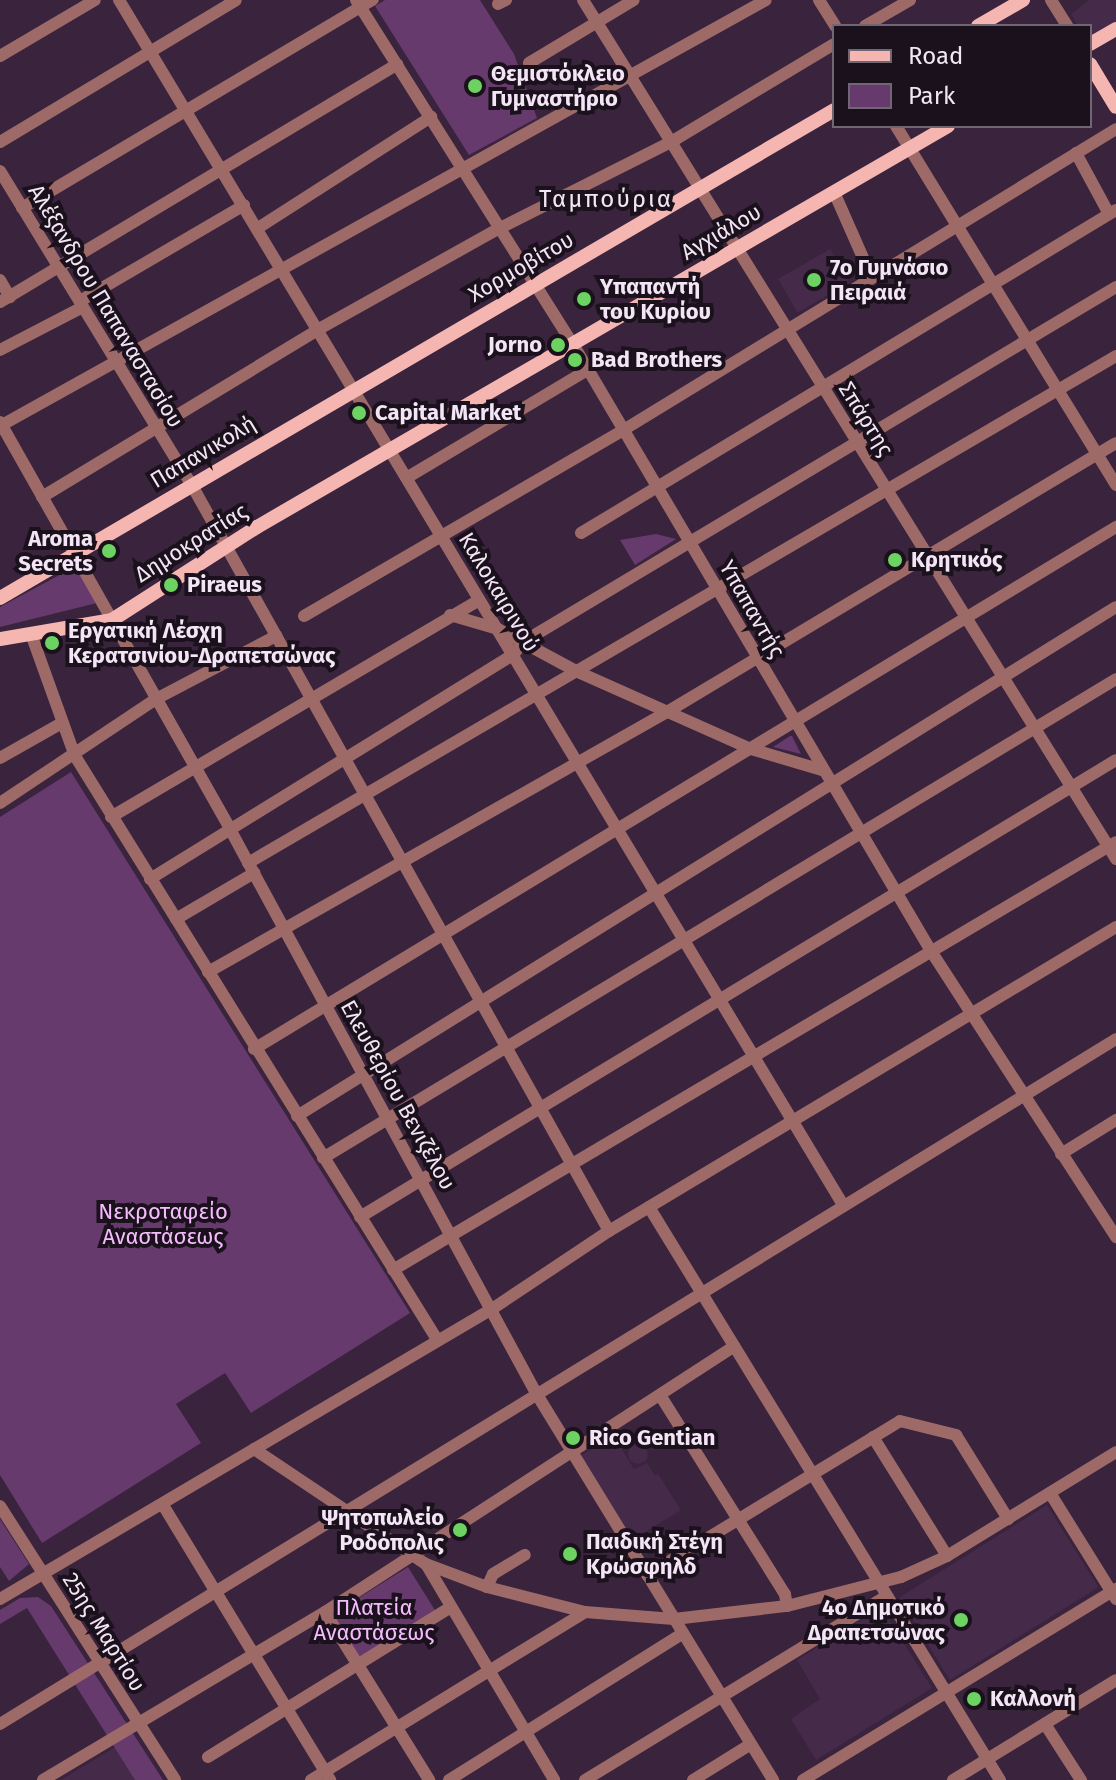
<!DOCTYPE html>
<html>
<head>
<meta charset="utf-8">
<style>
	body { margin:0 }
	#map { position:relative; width:1116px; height:1780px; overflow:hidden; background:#39233d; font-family:"Fira Sans",sans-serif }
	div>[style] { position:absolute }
	.built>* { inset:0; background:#452a49; transform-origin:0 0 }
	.round { border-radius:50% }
	.green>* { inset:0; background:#663a6d; transform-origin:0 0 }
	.minor>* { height:12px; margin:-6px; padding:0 6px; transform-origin:6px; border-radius:6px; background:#9e6a68 }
	.major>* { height:14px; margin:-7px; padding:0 7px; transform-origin:7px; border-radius:7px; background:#f5b5b1 }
	.dots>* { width:22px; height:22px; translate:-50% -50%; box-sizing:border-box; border:4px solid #1b111c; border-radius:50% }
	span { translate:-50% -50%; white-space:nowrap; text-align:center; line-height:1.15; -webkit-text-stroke:8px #1b111c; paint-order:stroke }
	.poi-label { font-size:22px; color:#f3e5f6; font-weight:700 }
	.left { translate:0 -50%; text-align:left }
	.right { translate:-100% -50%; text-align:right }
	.street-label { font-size:22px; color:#f3e5f6 }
	.park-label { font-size:22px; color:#f5bcfd }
	.neighbourhood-label { font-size:24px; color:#f3e5f6; letter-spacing:2px }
	.legend { position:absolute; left:832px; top:24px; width:260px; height:104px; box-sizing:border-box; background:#1b111c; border:2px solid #716673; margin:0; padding:10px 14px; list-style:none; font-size:24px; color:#f3e5f6 }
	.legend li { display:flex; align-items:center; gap:16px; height:40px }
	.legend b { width:40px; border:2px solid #716673 }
</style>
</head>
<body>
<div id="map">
	<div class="built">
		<div style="clip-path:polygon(1089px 0,1116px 0,1116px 23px,1090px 39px,1090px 26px,1078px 26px,1071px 14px)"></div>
		<div style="left:830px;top:249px;width:39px;height:60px;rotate:60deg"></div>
		<div style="clip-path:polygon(614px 1436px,634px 1469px,647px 1463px,655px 1476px,658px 1474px,681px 1510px,632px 1540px,580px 1456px)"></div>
		<div class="round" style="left:628px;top:1444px;width:20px;height:20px"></div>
		<div style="left:1047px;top:1505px;width:97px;height:175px;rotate:58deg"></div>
		<div style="clip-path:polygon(881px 1607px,932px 1688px,816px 1760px,791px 1719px,820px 1699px,797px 1660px)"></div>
		<div style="clip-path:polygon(115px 1747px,135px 1780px,61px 1780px)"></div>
	</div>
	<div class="green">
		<div style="clip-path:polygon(385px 0,480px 0,514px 54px,537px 118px,469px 155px,375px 6px)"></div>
		<div style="clip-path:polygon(656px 534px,676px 539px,635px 565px,620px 540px)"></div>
		<div style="clip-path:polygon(76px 566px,97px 603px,0 627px,0 607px)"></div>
		<div style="clip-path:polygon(792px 736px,801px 754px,773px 747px,790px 736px)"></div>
		<div style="clip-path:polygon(71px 772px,410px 1313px,251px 1413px,225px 1373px,176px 1404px,201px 1443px,42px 1543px,0 1475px,0 817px)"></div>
		<div style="clip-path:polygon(0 1519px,29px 1564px,9px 1581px,0 1567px)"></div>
		<div style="left:408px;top:1567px;width:52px;height:91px;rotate:58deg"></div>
		<div style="clip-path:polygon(38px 1597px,51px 1606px,163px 1780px,135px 1780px,27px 1608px,0 1624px,0 1610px,20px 1598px)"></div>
	</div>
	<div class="minor">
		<div style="left:119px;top:0;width:1406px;rotate:59deg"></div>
		<div style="left:356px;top:0;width:407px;rotate:57.8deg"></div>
		<div style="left:573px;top:344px;width:705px;rotate:59.47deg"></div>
		<div style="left:931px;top:951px;width:341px;rotate:57.1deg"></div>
		<div style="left:583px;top:0;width:1011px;rotate:58.18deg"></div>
		<div style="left:819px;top:0;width:31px;rotate:58deg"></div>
		<div style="left:1051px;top:0;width:31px;rotate:58deg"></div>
		<div style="left:498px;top:4px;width:9px;rotate:-27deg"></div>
		<div style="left:865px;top:26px;width:52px;rotate:-30deg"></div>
		<div style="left:0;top:56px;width:110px;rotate:-30.5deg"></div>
		<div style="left:529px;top:63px;width:122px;rotate:-31deg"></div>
		<div style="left:896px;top:126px;width:421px;rotate:58.5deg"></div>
		<div style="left:0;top:142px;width:275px;rotate:-31deg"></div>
		<div style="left:1076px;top:153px;width:69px;rotate:61.6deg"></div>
		<div style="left:0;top:171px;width:373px;rotate:58.6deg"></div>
		<div style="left:194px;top:489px;width:850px;rotate:60.78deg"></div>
		<div style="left:834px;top:192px;width:94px;rotate:66.2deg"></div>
		<div style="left:22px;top:208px;width:408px;rotate:-30.7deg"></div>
		<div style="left:258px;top:228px;width:206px;rotate:-32.7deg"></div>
		<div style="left:0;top:280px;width:20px;rotate:60deg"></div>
		<div style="left:80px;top:301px;width:190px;rotate:-30.3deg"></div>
		<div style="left:0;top:302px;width:463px;rotate:-30.9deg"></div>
		<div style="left:0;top:350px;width:93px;rotate:-27.4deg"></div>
		<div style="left:0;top:422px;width:470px;rotate:60.5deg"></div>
		<div style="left:231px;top:831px;width:639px;rotate:61.51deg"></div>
		<div style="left:536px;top:1393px;width:454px;rotate:58.5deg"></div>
		<div style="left:0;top:426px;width:876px;rotate:-29.08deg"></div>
		<div style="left:408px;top:477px;width:211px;rotate:-30.8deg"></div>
		<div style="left:42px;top:497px;width:324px;rotate:-31.2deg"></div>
		<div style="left:319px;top:329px;width:207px;rotate:-29.2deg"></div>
		<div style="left:500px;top:228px;width:191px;rotate:-26.7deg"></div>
		<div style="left:671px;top:142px;width:190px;rotate:-31deg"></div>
		<div style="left:581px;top:533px;width:625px;rotate:-31.12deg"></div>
		<div style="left:450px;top:615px;width:50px;rotate:16.3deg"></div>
		<div style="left:498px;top:629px;width:91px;rotate:28.3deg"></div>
		<div style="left:578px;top:672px;width:189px;rotate:24deg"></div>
		<div style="left:751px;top:749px;width:74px;rotate:16.5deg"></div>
		<div style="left:304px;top:616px;width:371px;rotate:-30.2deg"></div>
		<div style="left:625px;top:429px;width:575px;rotate:-31.42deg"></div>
		<div style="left:31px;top:634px;width:130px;rotate:70.2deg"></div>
		<div style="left:75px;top:756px;width:688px;rotate:58.18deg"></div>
		<div style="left:0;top:758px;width:69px;rotate:-29.5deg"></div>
		<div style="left:0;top:803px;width:187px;rotate:-33.7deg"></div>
		<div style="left:156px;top:699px;width:136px;rotate:-27.7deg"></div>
		<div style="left:111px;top:817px;width:427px;rotate:-30.5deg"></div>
		<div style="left:248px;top:863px;width:1005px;rotate:-30.29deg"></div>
		<div style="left:150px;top:879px;width:427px;rotate:-31.7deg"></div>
		<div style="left:513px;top:655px;width:16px;rotate:-52deg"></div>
		<div style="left:523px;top:642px;width:691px;rotate:-30.91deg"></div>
		<div style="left:176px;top:919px;width:91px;rotate:-30.5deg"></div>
		<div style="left:208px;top:972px;width:528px;rotate:-29.53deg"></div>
		<div style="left:667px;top:712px;width:523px;rotate:-30.93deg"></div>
		<div style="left:254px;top:1049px;width:1008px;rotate:-31.2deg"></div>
		<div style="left:297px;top:1116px;width:964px;rotate:-31.86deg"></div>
		<div style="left:1061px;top:1154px;width:65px;rotate:-31.7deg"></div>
		<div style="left:323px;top:1158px;width:926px;rotate:-31.13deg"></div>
		<div style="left:649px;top:1207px;width:672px;rotate:58.51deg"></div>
		<div style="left:360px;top:1217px;width:883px;rotate:-31.15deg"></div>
		<div style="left:393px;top:1270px;width:840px;rotate:-30.62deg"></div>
		<div style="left:660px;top:1395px;width:235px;rotate:57.9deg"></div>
		<div style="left:785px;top:1594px;width:12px;rotate:81deg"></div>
		<div style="left:873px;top:1437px;width:140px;rotate:58.1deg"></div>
		<div style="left:254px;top:1449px;width:207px;rotate:33.8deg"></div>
		<div style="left:426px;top:1564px;width:65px;rotate:20.7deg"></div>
		<div style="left:487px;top:1587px;width:101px;rotate:14.3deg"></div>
		<div style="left:585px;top:1612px;width:89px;rotate:4.5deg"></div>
		<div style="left:674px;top:1619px;width:114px;rotate:-6.6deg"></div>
		<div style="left:787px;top:1606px;width:118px;rotate:-14.3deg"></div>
		<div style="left:901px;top:1577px;width:51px;rotate:-24.5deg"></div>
		<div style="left:947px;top:1556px;width:198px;rotate:-31.6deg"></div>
		<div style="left:1050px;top:1493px;width:125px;rotate:58.1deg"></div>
		<div style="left:163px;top:1505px;width:322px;rotate:58.7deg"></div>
		<div style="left:0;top:1506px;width:325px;rotate:57.4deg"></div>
		<div style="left:426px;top:1564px;width:251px;rotate:59.3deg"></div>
		<div style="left:647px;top:1575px;width:296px;rotate:-31.3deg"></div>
		<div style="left:900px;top:1421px;width:58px;rotate:14deg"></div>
		<div style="left:956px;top:1435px;width:99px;rotate:58.2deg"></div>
		<div style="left:487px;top:1587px;width:14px;rotate:-65deg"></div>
		<div style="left:493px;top:1574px;width:37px;rotate:-31deg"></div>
		<div style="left:0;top:1599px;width:571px;rotate:-30.52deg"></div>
		<div style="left:492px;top:1309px;width:141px;rotate:-33.7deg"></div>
		<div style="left:609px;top:1231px;width:591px;rotate:-30.95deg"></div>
		<div style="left:325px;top:1612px;width:198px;rotate:58.2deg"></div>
		<div style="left:0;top:1724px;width:1309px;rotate:-31.54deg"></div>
		<div style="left:1045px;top:1724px;width:67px;rotate:57.3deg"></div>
		<div style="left:208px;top:1757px;width:283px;rotate:-31.7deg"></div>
		<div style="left:43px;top:1780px;width:328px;rotate:-30.8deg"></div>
		<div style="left:325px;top:1612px;width:488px;rotate:-33deg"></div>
		<div style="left:311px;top:1780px;width:321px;rotate:-31.5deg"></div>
		<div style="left:449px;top:1780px;width:276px;rotate:-32.1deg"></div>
		<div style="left:585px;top:1780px;width:353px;rotate:-31.4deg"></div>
		<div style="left:693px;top:1780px;width:68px;rotate:-31.8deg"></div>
		<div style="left:803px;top:1780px;width:367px;rotate:-31.4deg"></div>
		<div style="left:953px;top:1780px;width:191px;rotate:-31.5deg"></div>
	</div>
	<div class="major">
		<div style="left:978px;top:26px;width:52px;rotate:-30deg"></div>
		<div style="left:1090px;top:44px;width:30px;rotate:-30deg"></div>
		<div style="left:1090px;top:64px;width:50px;rotate:58.8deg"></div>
		<div style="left:0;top:598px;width:966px;rotate:-30.33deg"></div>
		<div style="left:0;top:639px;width:114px;rotate:-9.6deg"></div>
		<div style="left:112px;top:620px;width:172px;rotate:-32.7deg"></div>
		<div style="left:257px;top:527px;width:799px;rotate:-30.13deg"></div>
	</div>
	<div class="dots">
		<div style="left:475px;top:86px;background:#6cd362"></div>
		<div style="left:814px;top:280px;background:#6cd362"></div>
		<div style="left:584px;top:299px;background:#6cd362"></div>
		<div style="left:558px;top:345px;background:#6cd362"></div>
		<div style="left:575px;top:360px;background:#6cd362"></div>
		<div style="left:359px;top:413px;background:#6cd362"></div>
		<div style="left:109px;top:551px;background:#6cd362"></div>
		<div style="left:895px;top:560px;background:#6cd362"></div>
		<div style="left:171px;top:585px;background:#6cd362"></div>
		<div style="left:52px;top:643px;background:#6cd362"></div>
		<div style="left:573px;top:1438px;background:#6cd362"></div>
		<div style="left:460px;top:1530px;background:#6cd362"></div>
		<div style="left:570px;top:1554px;background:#6cd362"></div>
		<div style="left:961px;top:1620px;background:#6cd362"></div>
		<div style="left:974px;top:1699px;background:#6cd362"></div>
	</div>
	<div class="poi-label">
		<span class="left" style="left:491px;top:86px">Θεμιστόκλειο<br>Γυμναστήριο</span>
		<span class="left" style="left:830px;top:280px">7ο Γυμνάσιο<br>Πειραιά</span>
		<span class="left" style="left:600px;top:299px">Υπαπαντή<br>του Κυρίου</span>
		<span class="right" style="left:542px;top:345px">Jorno</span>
		<span class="left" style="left:591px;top:360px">Bad Brothers</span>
		<span class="left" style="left:375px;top:413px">Capital Market</span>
		<span class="right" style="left:93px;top:551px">Aroma<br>Secrets</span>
		<span class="left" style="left:911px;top:560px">Κρητικός</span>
		<span class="left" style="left:187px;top:585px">Piraeus</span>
		<span class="left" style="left:68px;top:643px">Εργατική Λέσχη<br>Κερατσινίου-Δραπετσώνας</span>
		<span class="left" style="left:589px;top:1438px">Rico Gentian</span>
		<span class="right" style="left:444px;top:1530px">Ψητοπωλείο<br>Ροδόπολις</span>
		<span class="left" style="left:586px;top:1554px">Παιδική Στέγη<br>Κρώσφηλδ</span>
		<span class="right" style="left:945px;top:1620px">4ο Δημοτικό<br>Δραπετσώνας</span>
		<span class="left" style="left:990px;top:1699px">Καλλονή</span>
	</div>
	<div class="street-label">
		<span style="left:721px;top:232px;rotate:-30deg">Αγχιάλου</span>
		<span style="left:521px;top:267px;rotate:-30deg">Χορμοβίτου</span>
		<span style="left:106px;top:306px;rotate:59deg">Αλέξανδρου Παπαναστασίου</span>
		<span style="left:866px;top:419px;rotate:58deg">Σπάρτης</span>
		<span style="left:203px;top:452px;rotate:-31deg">Παπανικολή</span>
		<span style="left:191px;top:543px;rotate:-32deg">Δημοκρατίας</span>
		<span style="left:499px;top:592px;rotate:59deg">Καλοκαιρινού</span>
		<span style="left:752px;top:609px;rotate:60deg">Υπαπαντής</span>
		<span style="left:398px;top:1095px;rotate:61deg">Ελευθερίου Βενιζέλου</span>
		<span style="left:104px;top:1632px;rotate:58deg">25ης Μαρτίου</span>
	</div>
	<div class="park-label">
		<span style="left:163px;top:1224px">Νεκροταφείο<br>Αναστάσεως</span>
		<span style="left:374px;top:1620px">Πλατεία<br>Αναστάσεως</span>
	</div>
	<div class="neighbourhood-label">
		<span style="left:606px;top:200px">Ταμπούρια</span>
	</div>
	<ul class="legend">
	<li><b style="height:10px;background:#f5b5b1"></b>Road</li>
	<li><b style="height:22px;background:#663a6d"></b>Park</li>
	</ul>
</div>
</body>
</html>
